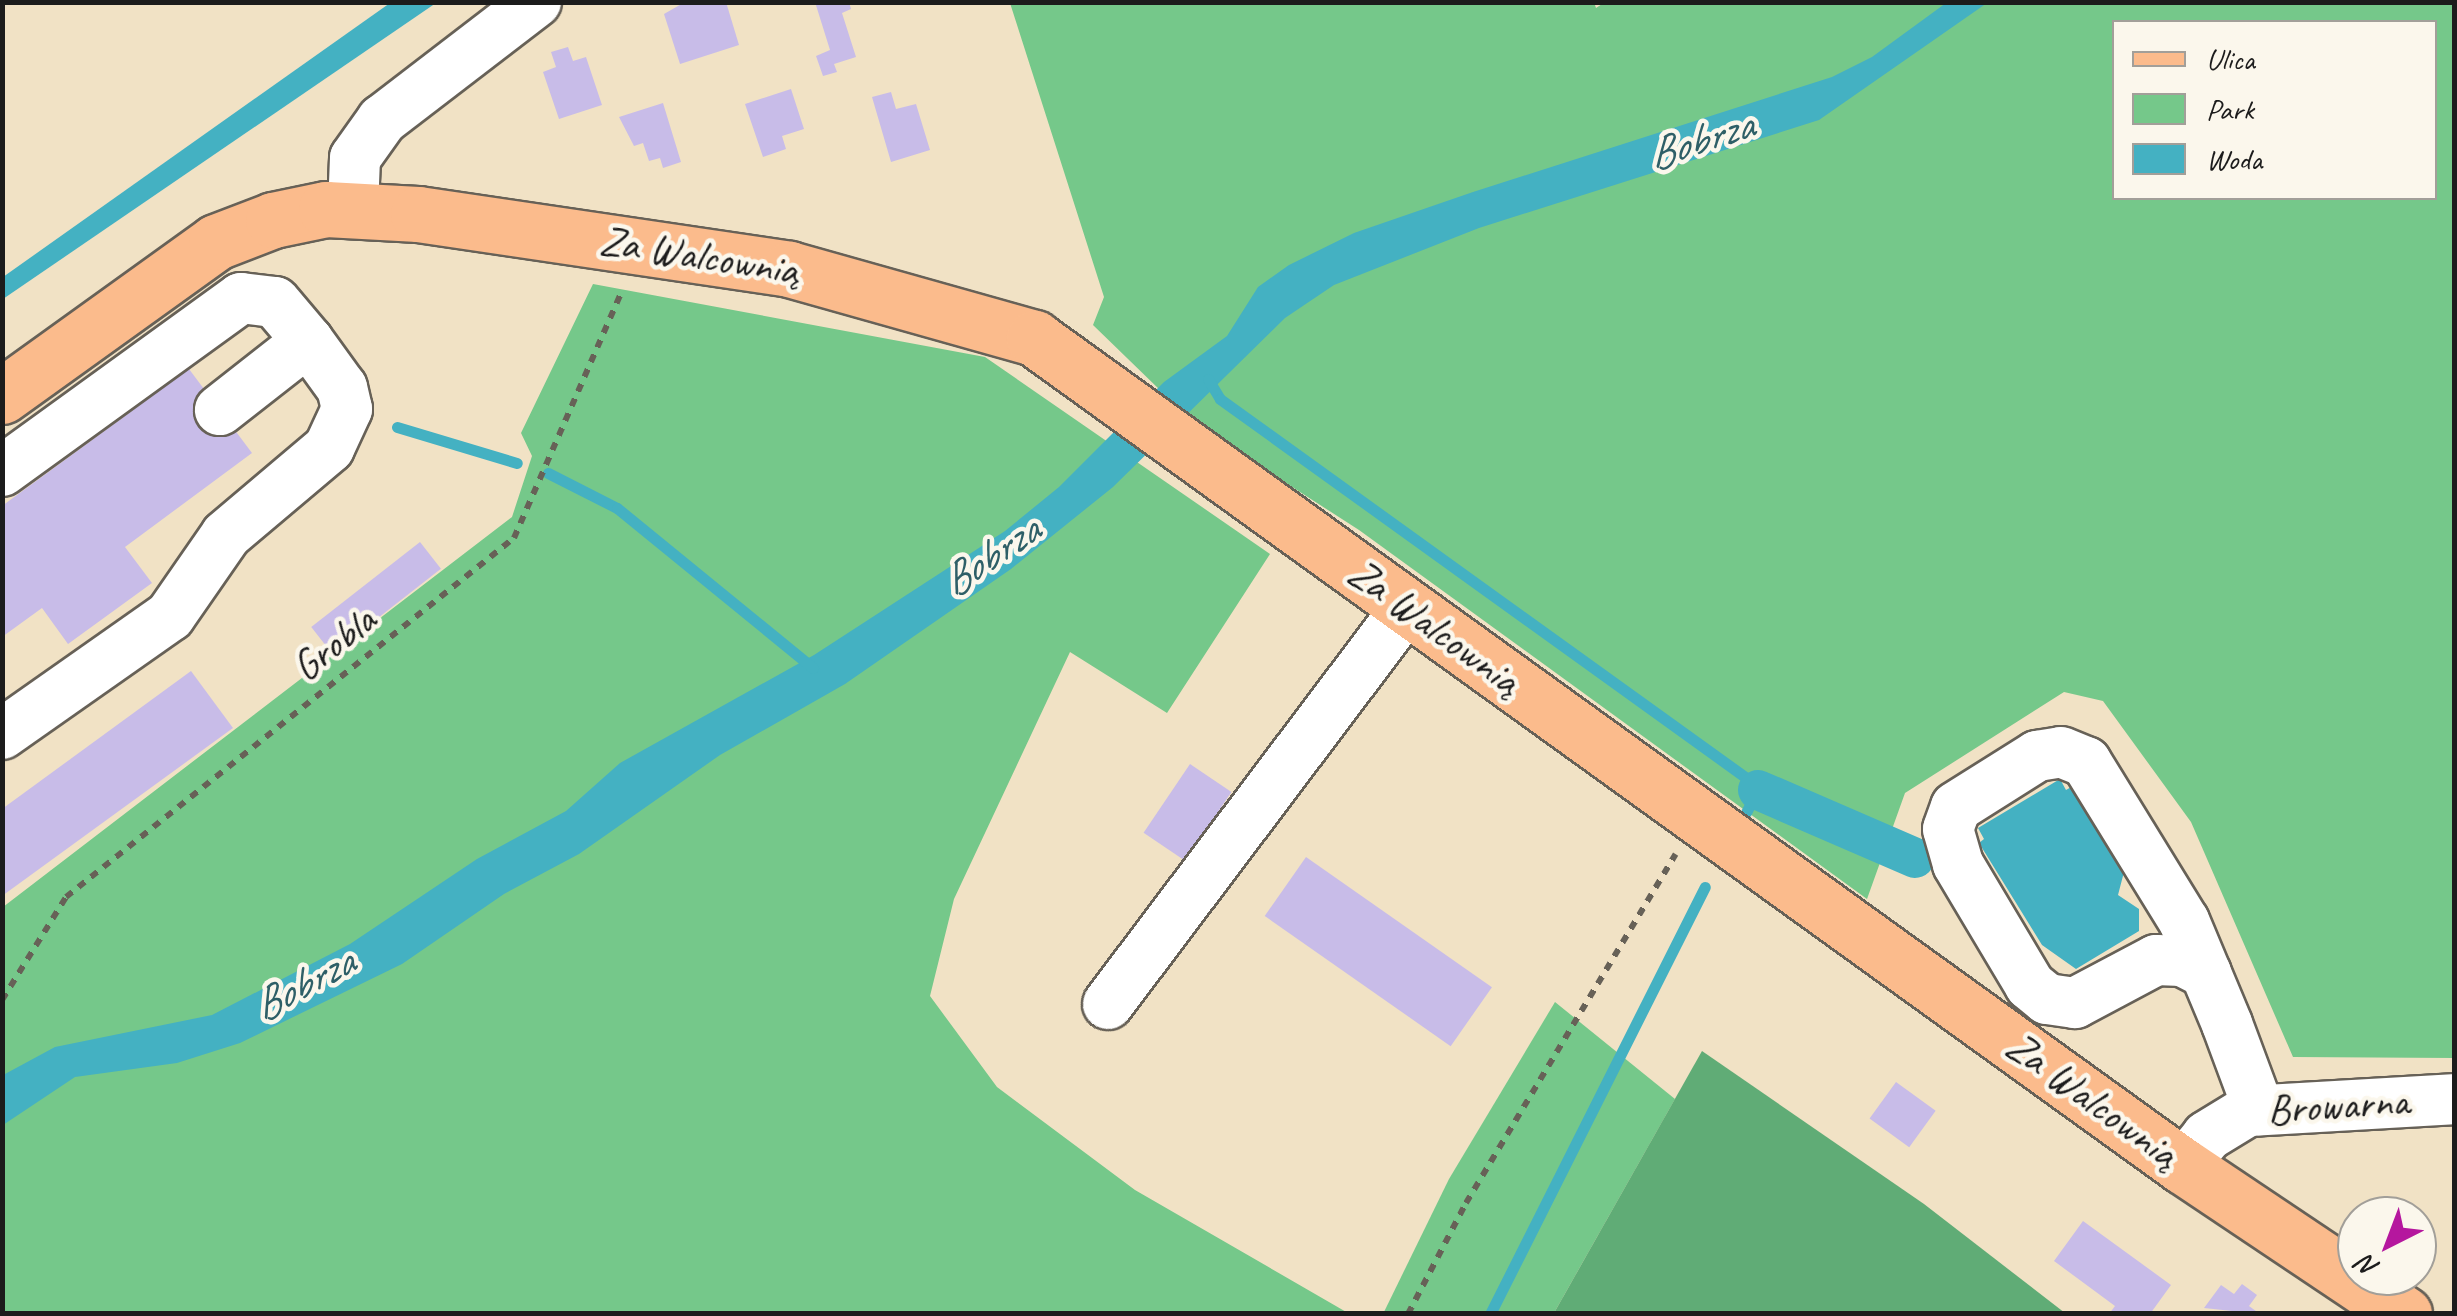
<!DOCTYPE html>
<html>
<head>
<meta charset="utf-8">
<style>
	body { margin:0 }
	#map { position:relative; width:2457px; height:1316px; overflow:hidden; background:#f1e2c5; font-family:Caveat,sans-serif }
	div>[style] { position:absolute }
	.green>* { inset:0; background:#75c88a }
	.forest>* { inset:0; background:#60ac76 }
	.water>* { inset:0; background:#44b1c2 }
	.stream>* { height:11px; margin:-5.5px; padding:0 5.5px; transform-origin:5.5px; border-radius:5.5px; background:#44b1c2 }
	.canal>* { height:40px; margin:-20px; padding:0 20px; transform-origin:20px; border-radius:20px; background:#44b1c2 }
	.building>* { inset:0; background:#c8bce8; transform-origin:0 0 }
	.path>* { height:6px; margin-top:-3px; transform-origin:0; background:repeating-linear-gradient(90deg,#676157 0 8px,transparent 0 16px) }
	.roads { filter:drop-shadow(2px 0 #676157) drop-shadow(-2px 0 #676157) drop-shadow(0 2px #676157) drop-shadow(0 -2px #676157) }
	.minor>* { height:50px; margin:-25px; padding:0 25px; transform-origin:25px; border-radius:25px; background:#fff }
	.major>* { height:55px; margin:-27.5px; padding:0 27.5px; transform-origin:27.5px; border-radius:27.5px; background:#fbbb8c }
	span { translate:-50% -50%; white-space:nowrap; text-align:center; line-height:1.15; -webkit-text-stroke:9px #fbf7ec; paint-order:stroke }
	.street-label { font-size:42px; color:#1c1c1c }
	.water-label { font-size:45px; color:#2e5f67; font-style:italic }
	.frame { position:absolute; inset:0; border:5px solid #1c1c1c; pointer-events:none }
	.legend { position:absolute; left:2112px; top:20px; width:325px; height:180px; box-sizing:border-box; background:#fbf7ec; border:2px solid #a29f99; margin:0; padding:12px 18px; list-style:none; font-size:30px; color:#1c1c1c }
	.legend li { display:flex; align-items:center; gap:20px; height:50px }
	.legend b { width:50px; border:2px solid #a29f99 }
	.north { position:absolute; left:2337px; top:1196px; width:100px; height:100px; box-sizing:border-box; background:#fbf7ec; border:2px solid #a29f99; border-radius:50%; rotate:222deg; font-size:28px; font-weight:700; line-height:40px; text-align:center; color:#1c1c1c }
	.north::after { content:''; display:block; margin:auto; width:35px; height:45px; background:#b5179e; clip-path:polygon(50% 0,100% 100%,50% 72%,0 100%) }
</style>
</head>
<body>
<div id="map">
	<div class="green">
		<div style="clip-path:polygon(evenodd,1594px 2px,1596px 8px,1605px 2px,2454px 3px,2454px 1058px,2293px 1057px,2191px 822px,2103px 701px,2064px 692px,1905px 793px,1867px 899px,1359px 530px,1196px 425px,1093px 325px,1104px 297px,1010px 3px,1594px 2px,2114px 22px,2434px 22px,2434px 198px,2114px 198px,2114px 22px)"></div>
		<div style="clip-path:polygon(593px 284px,985px 357px,1270px 554px,1167px 713px,1070px 652px,954px 899px,930px 996px,997px 1087px,1135px 1190px,1348px 1313px,3px 1314px,3px 907px,512px 517px,532px 456px,521px 433px)"></div>
		<div style="clip-path:polygon(1555px 1002px,1675px 1099px,1554px 1313px,1383px 1314px,1449px 1179px)"></div>
	</div>
	<div class="forest">
		<div style="clip-path:polygon(1702px 1051px,1924px 1204px,2065px 1313px,1554px 1313px)"></div>
	</div>
	<div class="water">
		<div style="clip-path:polygon(390px 3px,436px 3px,3px 299px,3px 277px)"></div>
		<div style="clip-path:polygon(1946px 3px,1987px 3px,1819px 120px,1479px 228px,1334px 285px,1285px 318px,1113px 487px,1011px 569px,845px 684px,720px 755px,579px 854px,504px 894px,402px 964px,240px 1043px,177px 1063px,75px 1077px,3px 1125px,5px 1074px,55px 1047px,212px 1015px,350px 944px,477px 859px,566px 811px,620px 763px,814px 655px,1005px 531px,1059px 487px,1164px 382px,1227px 336px,1258px 287px,1289px 265px,1354px 233px,1473px 192px,1832px 77px,1872px 57px)"></div>
		<div style="clip-path:polygon(2060px 779px,2066px 790px,2073px 786px,2124px 872px,2118px 895px,2139px 909px,2139px 931px,2076px 969px,2042px 945px,1979px 843px,1984px 839px,1978px 828px)"></div>
	</div>
	<div class="stream">
		<div style="left:1208px;top:379px;width:23px;rotate:59deg"></div>
		<div style="left:1220px;top:399px;width:664px;rotate:35.75deg"></div>
		<div style="left:1759px;top:787px;width:28px;rotate:117deg"></div>
		<div style="left:397px;top:427px;width:125px;rotate:16.7deg"></div>
		<div style="left:548px;top:473px;width:77px;rotate:26.9deg"></div>
		<div style="left:617px;top:508px;width:253px;rotate:39.2deg"></div>
		<div style="left:1490px;top:1314px;width:478px;rotate:-63.3deg"></div>
	</div>
	<div class="canal">
		<div style="left:1758px;top:790px;width:171px;rotate:23.4deg"></div>
	</div>
	<div class="building">
		<div style="clip-path:polygon(685px 2px,726px 2px,739px 45px,680px 64px,664px 14px)"></div>
		<div style="clip-path:polygon(815px 2px,849px 2px,851px 9px,842px 13px,856px 57px,834px 64px,837px 72px,823px 76px,816px 56px,830px 50px)"></div>
		<div style="clip-path:polygon(568px 47px,573px 61px,586px 57px,602px 105px,559px 119px,543px 72px,556px 67px,551px 52px)"></div>
		<div style="clip-path:polygon(791px 89px,804px 129px,782px 136px,786px 149px,763px 157px,745px 104px)"></div>
		<div style="clip-path:polygon(891px 92px,896px 109px,916px 104px,930px 150px,891px 162px,872px 97px)"></div>
		<div style="clip-path:polygon(663px 103px,681px 162px,663px 168px,660px 158px,649px 161px,643px 143px,634px 146px,619px 117px)"></div>
		<div style="clip-path:polygon(189px 369px,252px 453px,125px 547px,152px 583px,68px 644px,42px 608px,2px 637px,2px 506px)"></div>
		<div style="left:420px;top:542px;width:34px;height:138px;rotate:52deg"></div>
		<div style="clip-path:polygon(191px 671px,233px 728px,2px 896px,2px 809px)"></div>
		<div style="left:1190px;top:764px;width:50px;height:83px;rotate:34deg"></div>
		<div style="left:1306px;top:857px;width:227px;height:72px;rotate:35deg"></div>
		<div style="left:1896px;top:1082px;width:49px;height:45px;rotate:36deg"></div>
		<div style="clip-path:polygon(2083px 1221px,2171px 1285px,2150px 1314px,2109px 1314px,2115px 1306px,2054px 1261px)"></div>
		<div style="clip-path:polygon(2242px 1284px,2257px 1295px,2249px 1306px,2260px 1314px,2204px 1308px,2221px 1285px,2234px 1294px)"></div>
	</div>
	<div class="path">
		<div style="left:2px;top:1000px;width:121px;rotate:-58.1deg"></div>
		<div style="left:66px;top:897px;width:574px;rotate:-38.71deg"></div>
		<div style="left:514px;top:538px;width:270px;rotate:-66.4deg"></div>
		<div style="left:1408px;top:1314px;width:125px;rotate:-62.4deg"></div>
		<div style="left:1466px;top:1203px;width:407px;rotate:-59deg"></div>
	</div>
	<div class="roads">
		<div class="minor">
			<div style="left:353px;top:208px;width:50px;rotate:-87.7deg"></div>
			<div style="left:355px;top:158px;width:47px;rotate:-54.6deg"></div>
			<div style="left:382px;top:120px;width:194px;rotate:-37.5deg"></div>
			<div style="left:2px;top:471px;width:295px;rotate:-35.9deg"></div>
			<div style="left:241px;top:298px;width:34px;rotate:7deg"></div>
			<div style="left:275px;top:302px;width:51px;rotate:49.8deg"></div>
			<div style="left:2px;top:734px;width:205px;rotate:-35.1deg"></div>
			<div style="left:170px;top:616px;width:98px;rotate:-55.3deg"></div>
			<div style="left:226px;top:535px;width:135px;rotate:-40.2deg"></div>
			<div style="left:329px;top:448px;width:43px;rotate:-65.2deg"></div>
			<div style="left:347px;top:409px;width:22px;rotate:-103deg"></div>
			<div style="left:342px;top:388px;width:58px;rotate:-125.9deg"></div>
			<div style="left:308px;top:341px;width:112px;rotate:141.9deg"></div>
			<div style="left:2206px;top:973px;width:27px;rotate:-153deg"></div>
			<div style="left:2182px;top:961px;width:26px;rotate:-178deg"></div>
			<div style="left:2156px;top:960px;width:92px;rotate:152deg"></div>
			<div style="left:2075px;top:1003px;width:28px;rotate:-172deg"></div>
			<div style="left:2047px;top:999px;width:22px;rotate:-141deg"></div>
			<div style="left:2030px;top:985px;width:141px;rotate:-120.8deg"></div>
			<div style="left:1958px;top:864px;width:36px;rotate:-106deg"></div>
			<div style="left:1948px;top:829px;width:23px;rotate:-70deg"></div>
			<div style="left:1956px;top:807px;width:96px;rotate:-32.2deg"></div>
			<div style="left:2037px;top:756px;width:24px;rotate:-9deg"></div>
			<div style="left:2061px;top:752px;width:27px;rotate:22deg"></div>
			<div style="left:2086px;top:762px;width:187px;rotate:58.4deg"></div>
			<div style="left:2184px;top:921px;width:112px;rotate:67.3deg"></div>
			<div style="left:2227px;top:1024px;width:92px;rotate:69.6deg"></div>
			<div style="left:1108px;top:1004px;width:497px;rotate:-53deg"></div>
			<div style="left:2183px;top:1166px;width:38px;rotate:-51deg"></div>
			<div style="left:2207px;top:1136px;width:48px;rotate:-31.4deg"></div>
			<div style="left:2248px;top:1111px;width:206px;rotate:-3.3deg"></div>
		</div>
		<div class="major">
			<div style="left:2px;top:396px;width:264px;rotate:-35.7deg"></div>
			<div style="left:216px;top:242px;width:61px;rotate:-21.1deg"></div>
			<div style="left:273px;top:220px;width:54px;rotate:-11.7deg"></div>
			<div style="left:326px;top:209px;width:92px;rotate:3.1deg"></div>
			<div style="left:418px;top:214px;width:375px;rotate:8.4deg"></div>
			<div style="left:789px;top:269px;width:255px;rotate:15.7deg"></div>
			<div style="left:1034px;top:338px;width:1416px;rotate:35.78deg"></div>
			<div style="left:2183px;top:1166px;width:266px;rotate:33.8deg"></div>
		</div>
	</div>
	<div class="street-label">
		<span style="left:699px;top:256px;rotate:9deg">Za Walcownią</span>
		<span style="left:1434px;top:627px;rotate:36deg">Za Walcownią</span>
		<span style="left:334px;top:644px;rotate:-39deg">Grobla</span>
		<span style="left:2092px;top:1100px;rotate:36deg">Za Walcownią</span>
		<span style="left:2338px;top:1106px;rotate:-4deg">Browarna</span>
	</div>
	<div class="water-label">
		<span style="left:1700px;top:140px;rotate:-18deg">Bobrza</span>
		<span style="left:990px;top:556px;rotate:-34deg">Bobrza</span>
		<span style="left:303px;top:984px;rotate:-28deg">Bobrza</span>
	</div>
	<div class="frame"></div>
	<ul class="legend">
	<li><b style="height:12px;background:#fbbb8c"></b>Ulica</li>
	<li><b style="height:28px;background:#75c88a"></b>Park</li>
	<li><b style="height:28px;background:#44b1c2"></b>Woda</li>
	</ul>
	<div class="north">N</div>
</div>
</body>
</html>
